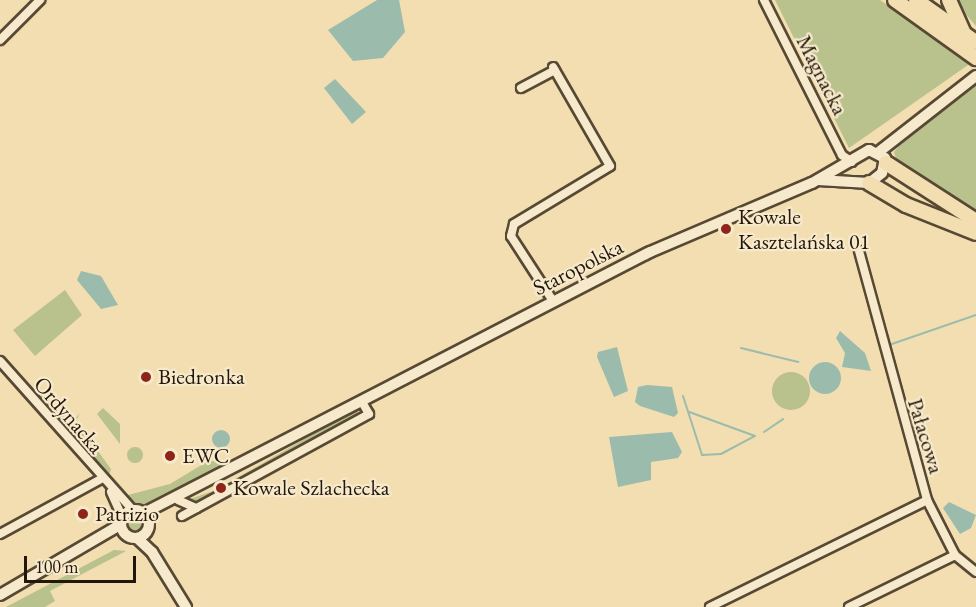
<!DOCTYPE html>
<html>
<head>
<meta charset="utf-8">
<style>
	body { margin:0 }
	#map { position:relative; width:976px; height:607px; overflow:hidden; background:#f2deb0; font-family:"EB Garamond",serif }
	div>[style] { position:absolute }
	.green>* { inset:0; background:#b9c18c }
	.round { border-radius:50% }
	.water>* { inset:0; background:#9bbcac }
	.stream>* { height:2px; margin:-1px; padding:0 1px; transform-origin:1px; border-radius:1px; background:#9bbcac }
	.roads { filter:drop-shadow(2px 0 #574934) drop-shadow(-2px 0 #574934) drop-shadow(0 2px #574934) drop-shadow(0 -2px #574934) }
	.street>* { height:8px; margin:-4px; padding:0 4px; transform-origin:4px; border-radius:4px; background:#f7eacc }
	.secondary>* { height:10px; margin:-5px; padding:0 5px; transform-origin:5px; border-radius:5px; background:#f7eacc }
	.secondary>.ring { margin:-5px; padding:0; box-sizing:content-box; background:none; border:10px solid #f7eacc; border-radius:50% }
	.highway>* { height:14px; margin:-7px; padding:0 7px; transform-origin:7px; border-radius:7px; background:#f2deb0 }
	.dots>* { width:16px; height:16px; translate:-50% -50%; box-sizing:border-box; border:3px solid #f7eacc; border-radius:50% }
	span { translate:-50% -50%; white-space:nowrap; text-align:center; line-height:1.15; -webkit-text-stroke:4.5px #f7eacc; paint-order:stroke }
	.street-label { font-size:22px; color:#23170b }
	.poi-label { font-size:22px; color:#23170b }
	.left { translate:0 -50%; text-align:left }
	.scale { position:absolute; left:24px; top:556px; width:112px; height:27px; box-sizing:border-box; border:3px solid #23170b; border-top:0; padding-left:8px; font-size:18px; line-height:21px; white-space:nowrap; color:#23170b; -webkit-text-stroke:4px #f7eacc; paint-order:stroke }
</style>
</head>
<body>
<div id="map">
	<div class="green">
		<div style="clip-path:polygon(775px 0,880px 0,971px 63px,849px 148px)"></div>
		<div style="clip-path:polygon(956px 0,976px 0,976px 26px,963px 11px)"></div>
		<div style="clip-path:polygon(976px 84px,976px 217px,898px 165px,894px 152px,908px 135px)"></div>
		<div style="clip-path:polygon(65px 290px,82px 315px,35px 356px,13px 330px)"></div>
		<div class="round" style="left:772px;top:372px;width:38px;height:38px"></div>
		<div style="clip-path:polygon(38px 386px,65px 417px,58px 419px,33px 389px)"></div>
		<div style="clip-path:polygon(103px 408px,120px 424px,120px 444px,97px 414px)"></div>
		<div style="clip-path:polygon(355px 410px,362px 415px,194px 504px,184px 501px,216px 490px)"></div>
		<div style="clip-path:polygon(80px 413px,76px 421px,111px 469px,109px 475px,67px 428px)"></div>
		<div class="round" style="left:127px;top:447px;width:16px;height:16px"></div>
		<div style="clip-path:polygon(208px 461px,239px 462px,149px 507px,131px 503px,116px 490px,116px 485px,128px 495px,170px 484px)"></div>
		<div class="round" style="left:127px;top:515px;width:16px;height:16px"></div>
		<div style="clip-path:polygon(114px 550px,126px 551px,50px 591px,55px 601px,45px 607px,6px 607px)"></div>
	</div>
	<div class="water">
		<div style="clip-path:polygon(377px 0,399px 0,405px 32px,383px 58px,353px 61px,328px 30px)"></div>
		<div style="clip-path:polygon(335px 79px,366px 112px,352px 124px,324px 88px)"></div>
		<div style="clip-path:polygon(81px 271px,101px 276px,118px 305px,101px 309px,77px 280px)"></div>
		<div style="clip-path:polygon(840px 331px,865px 353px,871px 371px,842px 367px,845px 353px,836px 338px)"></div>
		<div style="clip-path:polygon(617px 347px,628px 391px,614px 397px,597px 357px,598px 352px)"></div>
		<div class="round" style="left:809px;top:362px;width:32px;height:32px"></div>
		<div style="clip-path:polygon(647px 385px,672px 387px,678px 413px,674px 417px,640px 406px,635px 402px,638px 387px)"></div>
		<div class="round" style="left:212px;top:430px;width:18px;height:18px"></div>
		<div style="clip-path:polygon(672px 432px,682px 452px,678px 458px,651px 462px,651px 480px,618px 487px,609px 437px)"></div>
		<div style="clip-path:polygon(949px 502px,976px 515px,971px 528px,960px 534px,943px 508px)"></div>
	</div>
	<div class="stream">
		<div style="left:889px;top:345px;width:92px;rotate:-19deg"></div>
		<div style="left:741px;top:348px;width:59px;rotate:13.8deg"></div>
		<div style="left:683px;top:396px;width:62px;rotate:72.1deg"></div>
		<div style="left:702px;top:455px;width:19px;rotate:-3deg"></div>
		<div style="left:721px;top:454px;width:38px;rotate:-28deg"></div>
		<div style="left:755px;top:436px;width:70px;rotate:-160deg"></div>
		<div style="left:764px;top:432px;width:23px;rotate:-34deg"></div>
	</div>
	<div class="roads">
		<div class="street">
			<div style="left:764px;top:0;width:174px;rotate:63.3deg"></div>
			<div style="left:842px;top:155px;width:12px;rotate:35deg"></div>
			<div style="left:0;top:40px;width:57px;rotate:-45deg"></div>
			<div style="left:521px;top:88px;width:38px;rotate:-28deg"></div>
			<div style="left:859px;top:251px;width:258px;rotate:74.7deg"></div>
			<div style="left:927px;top:500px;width:62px;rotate:63deg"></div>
			<div style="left:955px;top:555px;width:27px;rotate:39deg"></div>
			<div style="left:553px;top:301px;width:77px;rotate:-122.9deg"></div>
			<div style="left:511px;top:236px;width:12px;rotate:-76deg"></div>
			<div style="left:514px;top:224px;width:112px;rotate:-31.1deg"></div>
			<div style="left:610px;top:166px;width:114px;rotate:-119.9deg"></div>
			<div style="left:0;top:361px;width:198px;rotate:48.3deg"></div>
			<div style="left:111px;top:492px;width:27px;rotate:66deg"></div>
			<div style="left:178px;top:500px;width:20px;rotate:24deg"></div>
			<div style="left:182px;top:516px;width:213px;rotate:-28.6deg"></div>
			<div style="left:369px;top:414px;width:14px;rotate:-120deg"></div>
			<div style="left:0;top:534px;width:115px;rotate:-28.6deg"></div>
			<div style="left:710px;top:607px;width:242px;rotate:-26.2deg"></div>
			<div style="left:849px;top:607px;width:118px;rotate:-26.1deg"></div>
		</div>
		<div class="secondary">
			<div style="left:880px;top:151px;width:122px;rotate:-38deg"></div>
			<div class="ring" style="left:121px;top:510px;width:18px;height:18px"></div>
			<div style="left:144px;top:513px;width:569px;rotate:-27.29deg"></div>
			<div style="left:650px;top:252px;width:176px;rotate:-23.1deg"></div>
			<div style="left:812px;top:183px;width:66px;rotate:-30.1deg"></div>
			<div style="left:869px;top:150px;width:18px;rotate:27deg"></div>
			<div style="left:885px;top:158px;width:15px;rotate:101deg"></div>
			<div style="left:882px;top:173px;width:16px;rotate:142deg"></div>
			<div style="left:869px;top:183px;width:51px;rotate:-176.6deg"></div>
			<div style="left:137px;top:538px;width:21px;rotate:43deg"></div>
			<div style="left:152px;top:552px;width:65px;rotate:58.3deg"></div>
			<div style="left:0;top:595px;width:139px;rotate:-30.3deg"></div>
		</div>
		<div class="highway">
			<div style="left:895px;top:0;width:100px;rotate:35.6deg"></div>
			<div style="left:916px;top:0;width:73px;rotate:35deg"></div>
			<div style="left:949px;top:0;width:36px;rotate:66deg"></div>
			<div style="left:886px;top:163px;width:107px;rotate:32.8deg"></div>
			<div style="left:869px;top:183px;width:43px;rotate:30.7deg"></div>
			<div style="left:906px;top:205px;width:75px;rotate:21.8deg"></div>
		</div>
	</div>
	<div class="dots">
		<div style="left:726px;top:229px;background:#8f2418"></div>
		<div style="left:146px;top:377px;background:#8f2418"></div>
		<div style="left:170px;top:456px;background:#8f2418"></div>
		<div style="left:221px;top:488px;background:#8f2418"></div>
		<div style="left:83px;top:514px;background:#8f2418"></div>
	</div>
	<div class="street-label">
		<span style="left:822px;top:75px;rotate:63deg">Magnacka</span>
		<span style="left:578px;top:267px;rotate:-27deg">Staropolska</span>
		<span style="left:69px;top:415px;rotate:49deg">Ordynacka</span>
		<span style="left:926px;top:436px;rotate:73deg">Pałacowa</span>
	</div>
	<div class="poi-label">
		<span class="left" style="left:738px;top:229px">Kowale<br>Kasztelańska 01</span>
		<span class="left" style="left:158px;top:377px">Biedronka</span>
		<span class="left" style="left:182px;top:456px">EWC</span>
		<span class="left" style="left:233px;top:488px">Kowale Szlachecka</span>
		<span class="left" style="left:95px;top:514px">Patrizio</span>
	</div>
	<div class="scale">100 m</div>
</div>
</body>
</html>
